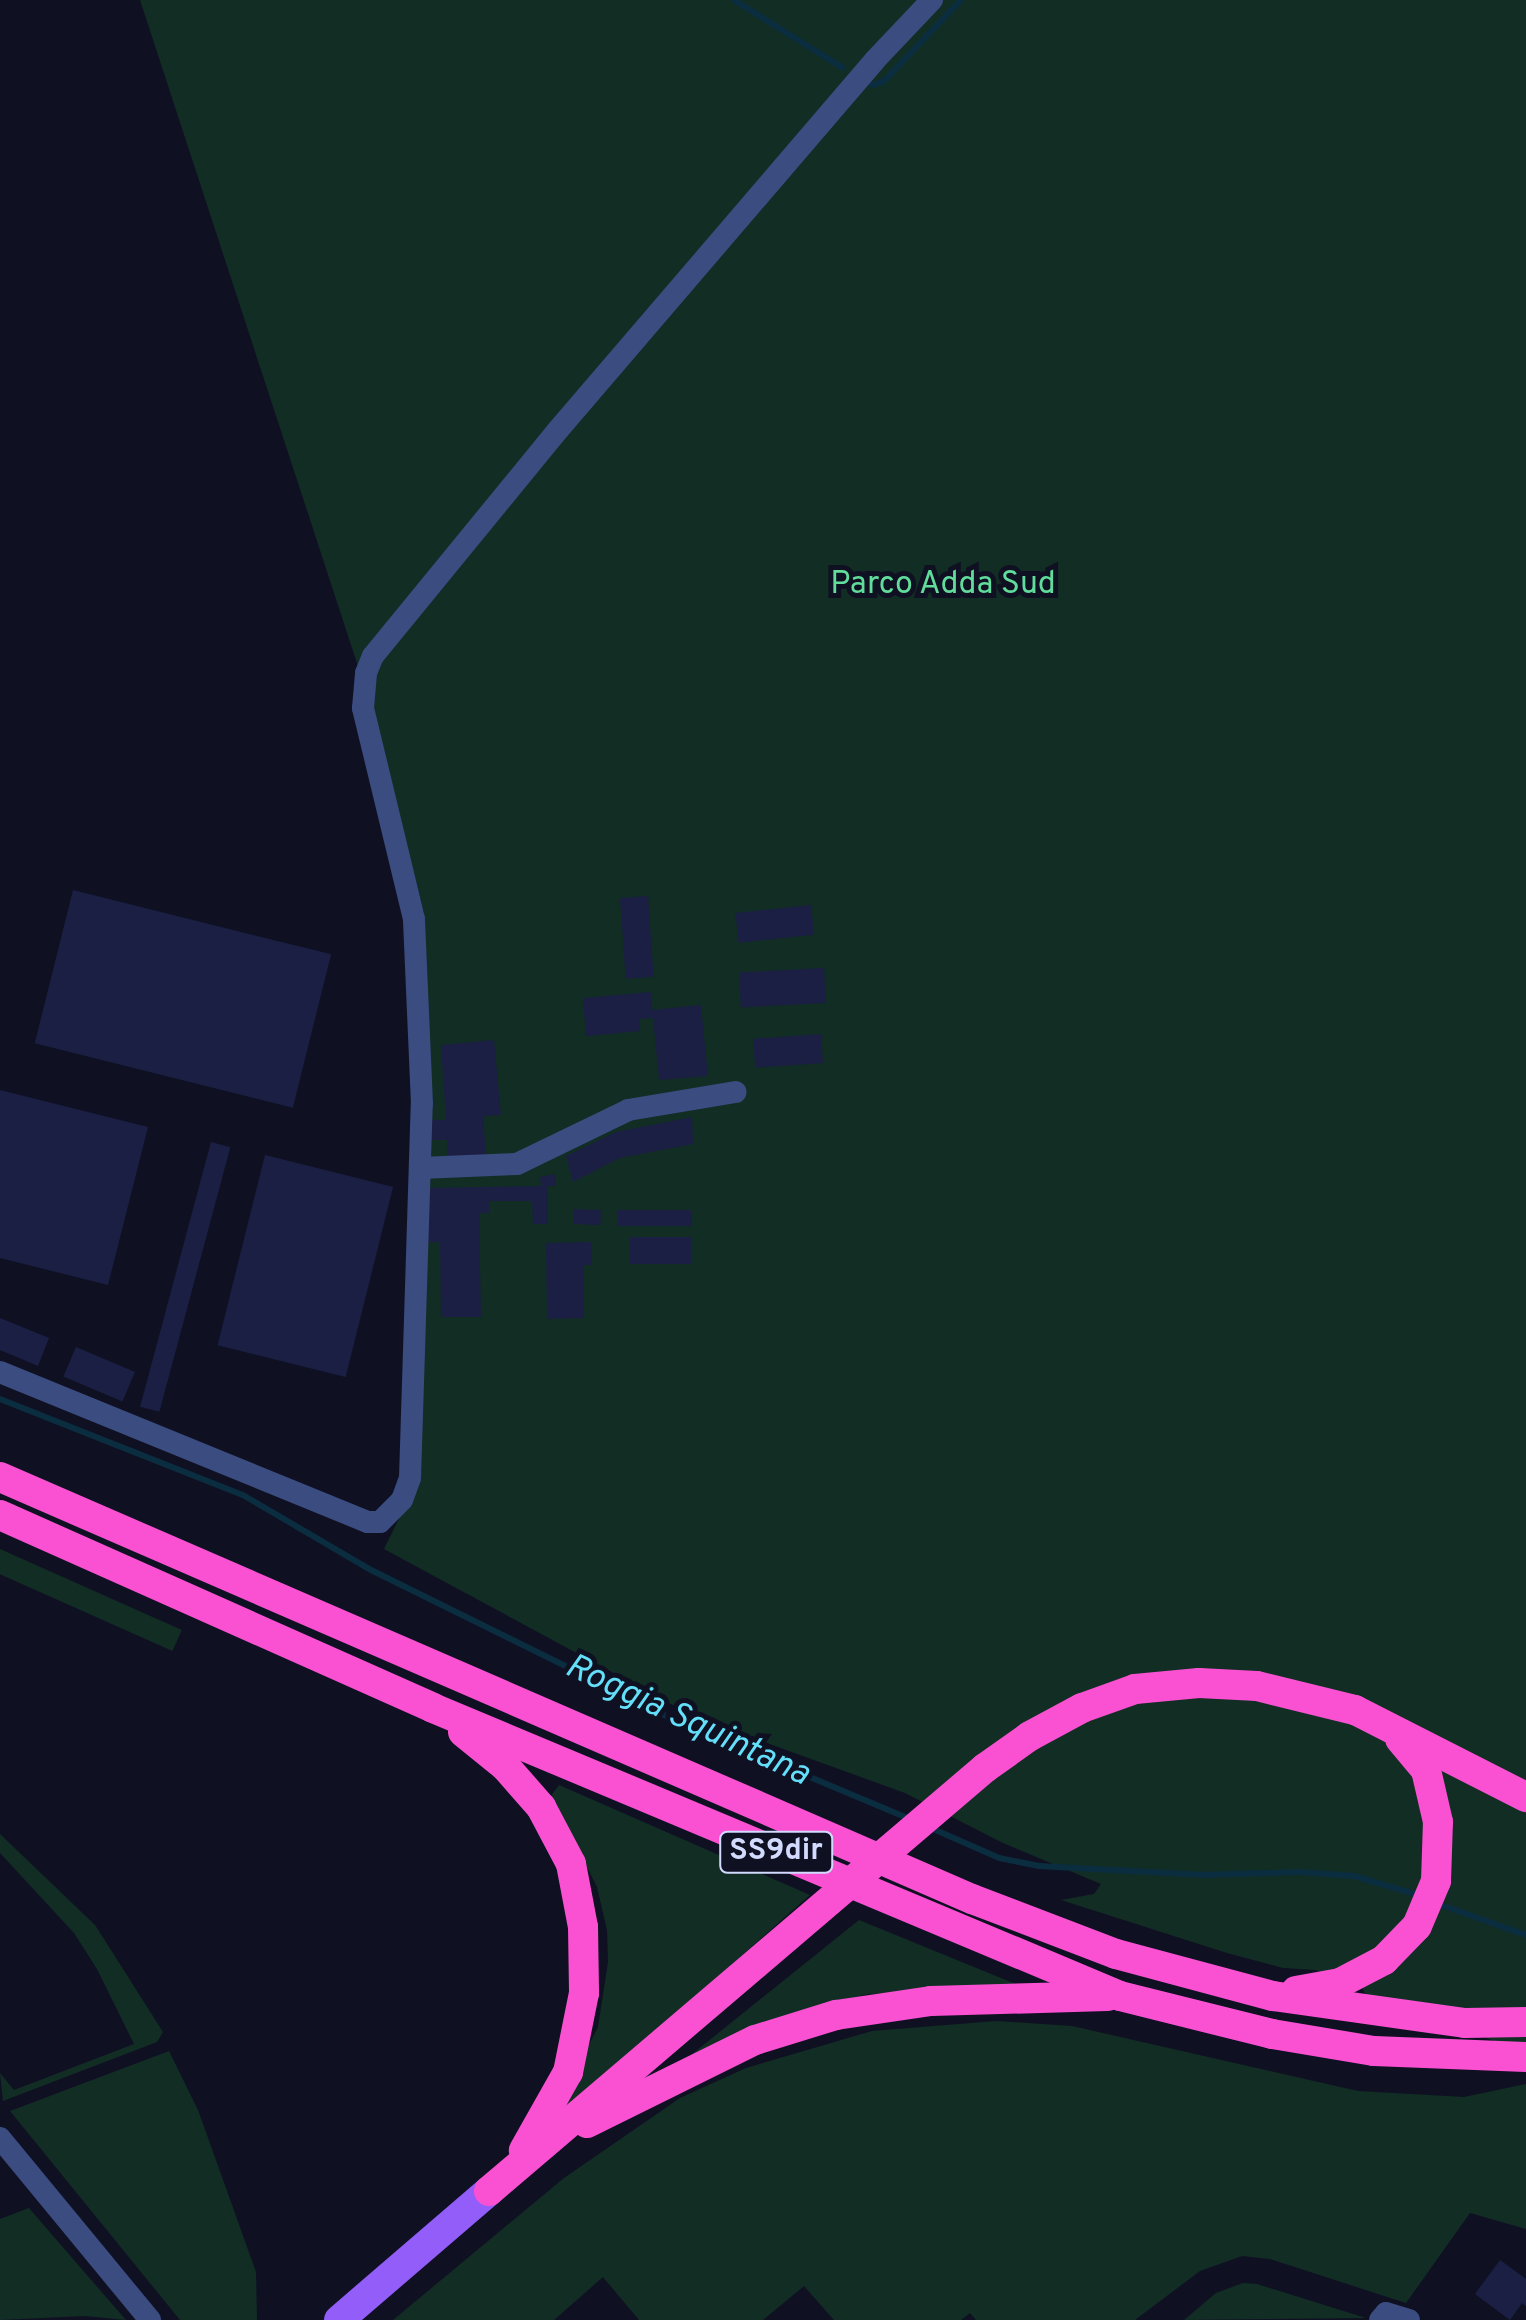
<!DOCTYPE html>
<html>
<head>
<meta charset="utf-8">
<style>
	body { margin:0 }
	#map { position:relative; width:1526px; height:2320px; overflow:hidden; background:#0f1123; font-family:Overpass,sans-serif }
	div>[style] { position:absolute }
	.green>* { inset:0; background:#122d24; transform-origin:0 0 }
	.stream>* { height:6px; margin:-3px; padding:0 3px; transform-origin:3px; border-radius:3px; background:#0b2d40 }
	.building>* { inset:0; background:#1b1f44; transform-origin:0 0 }
	.minor>* { height:22px; margin:-11px; padding:0 11px; transform-origin:11px; border-radius:11px; background:#3b4c81 }
	.major>* { height:30px; margin:-15px; padding:0 15px; transform-origin:15px; border-radius:15px; background:#935dfa }
	.highway>* { height:30px; margin:-15px; padding:0 15px; transform-origin:15px; border-radius:15px; background:#fa51d2 }
	span { translate:-50% -50%; white-space:nowrap; text-align:center; line-height:1.15; -webkit-text-stroke:10px #0f1123; paint-order:stroke }
	.shield-label span { padding:2px 8px; background:#0f1123; border:2px solid; border-radius:8px; -webkit-text-stroke-width:0 }
	.shield-label { font-size:30px; color:#d2dafe; font-weight:700 }
	.park-label { font-size:32px; color:#61dc9a }
	.water-label { font-size:35px; color:#64dffa; font-style:italic }
</style>
</head>
<body>
<div id="map">
	<div class="green">
		<div style="clip-path:polygon(140px 0,1526px 0,1526px 2054px,1387px 1998px,1366px 1995px,1362px 1988px,1316px 1970px,1283px 1968px,1227px 1953px,1061px 1900px,1094px 1894px,1101px 1884px,1003px 1843px,905px 1793px,695px 1717px,384px 1549px,416px 1484px,430px 1103px,424px 913px,371px 706px)"></div>
		<div style="left:0;top:1549px;width:199px;height:23px;rotate:24deg"></div>
		<div style="clip-path:polygon(559px 1785px,810px 1895px,564px 2113px,557px 2107px,598px 2027px,608px 1962px,607px 1930px,597px 1887px,551px 1796px)"></div>
		<div style="clip-path:polygon(0 1834px,95px 1925px,163px 2032px,157px 2042px,3px 2101px,0 2073px,14px 2090px,134px 2044px,97px 1969px,74px 1933px,0 1853px)"></div>
		<div style="clip-path:polygon(859px 1920px,1028px 1989px,868px 1994px,812px 2008px,676px 2067px)"></div>
		<div style="clip-path:polygon(996px 2021px,1072px 2026px,1358px 2091px,1464px 2097px,1526px 2084px,1526px 2229px,1470px 2213px,1406px 2303px,1270px 2259px,1242px 2256px,1200px 2271px,1135px 2320px,976px 2320px,970px 2313px,961px 2320px,834px 2320px,804px 2286px,763px 2320px,639px 2320px,603px 2277px,554px 2320px,393px 2320px,564px 2178px,680px 2098px,746px 2068px,872px 2031px)"></div>
		<div style="clip-path:polygon(169px 2051px,198px 2110px,256px 2272px,257px 2320px,180px 2320px,10px 2111px)"></div>
		<div style="clip-path:polygon(29px 2208px,86px 2274px,126px 2320px,85px 2316px,0 2320px,0 2219px)"></div>
		<div style="clip-path:polygon(1243px 2283px,1257px 2284px,1366px 2318px,1184px 2320px,1216px 2293px)"></div>
	</div>
	<div class="stream">
		<div style="left:734px;top:0;width:128px;rotate:32deg"></div>
		<div style="left:865px;top:82px;width:9px;rotate:18deg"></div>
		<div style="left:874px;top:85px;width:11px;rotate:-22deg"></div>
		<div style="left:884px;top:81px;width:112px;rotate:-46.5deg"></div>
		<div style="left:0;top:1399px;width:261px;rotate:21.6deg"></div>
		<div style="left:243px;top:1495px;width:148px;rotate:30.4deg"></div>
		<div style="left:371px;top:1570px;width:348px;rotate:26.3deg"></div>
		<div style="left:683px;top:1724px;width:246px;rotate:22.7deg"></div>
		<div style="left:931px;top:1828px;width:74px;rotate:23.8deg"></div>
		<div style="left:999px;top:1858px;width:41px;rotate:11.3deg"></div>
		<div style="left:1039px;top:1866px;width:165px;rotate:3.1deg"></div>
		<div style="left:1204px;top:1875px;width:96px;rotate:-1.8deg"></div>
		<div style="left:1300px;top:1872px;width:54px;rotate:4.2deg"></div>
		<div style="left:1354px;top:1876px;width:64px;rotate:16.4deg"></div>
		<div style="left:1441px;top:1905px;width:90px;rotate:19.4deg"></div>
	</div>
	<div class="building">
		<div style="left:73px;top:890px;width:266px;height:158px;rotate:14deg"></div>
		<div style="left:648px;top:896px;width:81px;height:28px;rotate:86deg"></div>
		<div style="left:811px;top:905px;width:30px;height:76px;rotate:84deg"></div>
		<div style="left:824px;top:968px;width:35px;height:85px;rotate:87deg"></div>
		<div style="clip-path:polygon(651px 992px,652px 1010px,701px 1005px,708px 1076px,659px 1080px,653px 1018px,639px 1019px,640px 1031px,586px 1036px,583px 998px)"></div>
		<div style="left:821px;top:1034px;width:29px;height:68px;rotate:86deg"></div>
		<div style="clip-path:polygon(494px 1040px,501px 1115px,483px 1116px,486px 1155px,448px 1158px,447px 1140px,432px 1140px,432px 1120px,446px 1120px,441px 1045px)"></div>
		<div style="clip-path:polygon(0 1090px,148px 1127px,108px 1285px,0 1258px)"></div>
		<div style="clip-path:polygon(692px 1117px,693px 1144px,620px 1158px,573px 1182px,566px 1156px,616px 1132px)"></div>
		<div style="left:211px;top:1142px;width:20px;height:274px;rotate:15deg"></div>
		<div style="left:265px;top:1155px;width:132px;height:196px;rotate:14deg"></div>
		<div style="clip-path:polygon(556px 1174px,556px 1186px,548px 1186px,548px 1224px,533px 1224px,532px 1201px,489px 1201px,489px 1213px,479px 1213px,481px 1317px,441px 1317px,440px 1242px,428px 1242px,427px 1188px,541px 1186px,540px 1177px)"></div>
		<div style="left:574px;top:1209px;width:27px;height:15px;rotate:2deg"></div>
		<div style="left:692px;top:1210px;width:16px;height:74px;rotate:90deg"></div>
		<div style="left:691px;top:1237px;width:27px;height:61px;rotate:90deg"></div>
		<div style="clip-path:polygon(583px 1242px,591px 1242px,592px 1265px,583px 1265px,584px 1318px,547px 1319px,546px 1243px)"></div>
		<div style="clip-path:polygon(0 1318px,49px 1338px,38px 1366px,0 1350px)"></div>
		<div style="left:76px;top:1347px;width:64px;height:32px;rotate:23deg"></div>
		<div style="clip-path:polygon(1500px 2260px,1526px 2279px,1526px 2306px,1522px 2303px,1510px 2320px,1475px 2294px)"></div>
	</div>
	<div class="minor">
		<div style="left:420px;top:1168px;width:97px;rotate:-2.4deg"></div>
		<div style="left:517px;top:1164px;width:123px;rotate:-25.9deg"></div>
		<div style="left:628px;top:1110px;width:109px;rotate:-9.5deg"></div>
		<div style="left:0;top:1372px;width:397px;rotate:22.2deg"></div>
		<div style="left:368px;top:1522px;width:12px"></div>
		<div style="left:380px;top:1522px;width:31px;rotate:-45deg"></div>
		<div style="left:402px;top:1500px;width:23px;rotate:-70deg"></div>
		<div style="left:410px;top:1478px;width:374px;rotate:-88.2deg"></div>
		<div style="left:422px;top:1104px;width:185px;rotate:-92.5deg"></div>
		<div style="left:414px;top:919px;width:217px;rotate:-103.6deg"></div>
		<div style="left:363px;top:708px;width:35px;rotate:-85deg"></div>
		<div style="left:366px;top:673px;width:18px;rotate:-68deg"></div>
		<div style="left:373px;top:656px;width:292px;rotate:-50.7deg"></div>
		<div style="left:558px;top:430px;width:487px;rotate:-49.4deg"></div>
		<div style="left:875px;top:60px;width:83px;rotate:-46.5deg"></div>
		<div style="left:0;top:2138px;width:236px;rotate:50.5deg"></div>
		<div style="left:1380px;top:2320px;width:9px;rotate:-49deg"></div>
		<div style="left:1386px;top:2313px;width:24px;rotate:17deg"></div>
	</div>
	<div class="major">
		<div style="left:339px;top:2320px;width:198px;rotate:-40.7deg"></div>
	</div>
	<div class="highway">
		<div style="left:0;top:1477px;width:1060px;rotate:23.47deg"></div>
		<div style="left:972px;top:1899px;width:154px;rotate:20.9deg"></div>
		<div style="left:1116px;top:1954px;width:163px;rotate:15deg"></div>
		<div style="left:1273px;top:1996px;width:194px;rotate:8deg"></div>
		<div style="left:1465px;top:2023px;width:61px;rotate:-0.9deg"></div>
		<div style="left:0;top:1515px;width:474px;rotate:24deg"></div>
		<div style="left:433px;top:1708px;width:745px;rotate:22.74deg"></div>
		<div style="left:1120px;top:1996px;width:157px;rotate:14deg"></div>
		<div style="left:1272px;top:2034px;width:103px;rotate:9.5deg"></div>
		<div style="left:1374px;top:2051px;width:152px;rotate:2.3deg"></div>
		<div style="left:463px;top:1732px;width:54px;rotate:39deg"></div>
		<div style="left:505px;top:1766px;width:55px;rotate:48.7deg"></div>
		<div style="left:541px;top:1807px;width:64px;rotate:62.2deg"></div>
		<div style="left:571px;top:1864px;width:64px;rotate:79.2deg"></div>
		<div style="left:583px;top:1927px;width:66px;rotate:89.1deg"></div>
		<div style="left:584px;top:1993px;width:81px;rotate:101.4deg"></div>
		<div style="left:568px;top:2072px;width:90px;rotate:119.4deg"></div>
		<div style="left:1296px;top:1991px;width:45px;rotate:-10.3deg"></div>
		<div style="left:1340px;top:1983px;width:50px;rotate:-27.6deg"></div>
		<div style="left:1384px;top:1960px;width:47px;rotate:-45.9deg"></div>
		<div style="left:1417px;top:1926px;width:49px;rotate:-67.1deg"></div>
		<div style="left:1436px;top:1881px;width:59px;rotate:-88.1deg"></div>
		<div style="left:1438px;top:1822px;width:53px;rotate:-103deg"></div>
		<div style="left:1426px;top:1770px;width:40px;rotate:-130deg"></div>
		<div style="left:587px;top:2123px;width:187px;rotate:-26.3deg"></div>
		<div style="left:755px;top:2040px;width:85px;rotate:-17.2deg"></div>
		<div style="left:836px;top:2015px;width:96px;rotate:-8.4deg"></div>
		<div style="left:931px;top:2001px;width:176px;rotate:-1.6deg"></div>
		<div style="left:489px;top:2191px;width:652px;rotate:-40.46deg"></div>
		<div style="left:985px;top:1768px;width:55px;rotate:-35.4deg"></div>
		<div style="left:1030px;top:1736px;width:59px;rotate:-28.3deg"></div>
		<div style="left:1082px;top:1708px;width:56px;rotate:-19.7deg"></div>
		<div style="left:1135px;top:1689px;width:64px;rotate:-5.4deg"></div>
		<div style="left:1199px;top:1683px;width:58px;rotate:3deg"></div>
		<div style="left:1257px;top:1686px;width:101px;rotate:13.8deg"></div>
		<div style="left:1355px;top:1710px;width:192px;rotate:27deg"></div>
	</div>
	<div class="shield-label">
		<span style="left:776px;top:1852px">SS9dir</span>
	</div>
	<div class="park-label">
		<span style="left:943px;top:585px">Parco Adda Sud</span>
	</div>
	<div class="water-label">
		<span style="left:687px;top:1721px;rotate:25deg">Roggia Squintana</span>
	</div>
</div>
</body>
</html>
